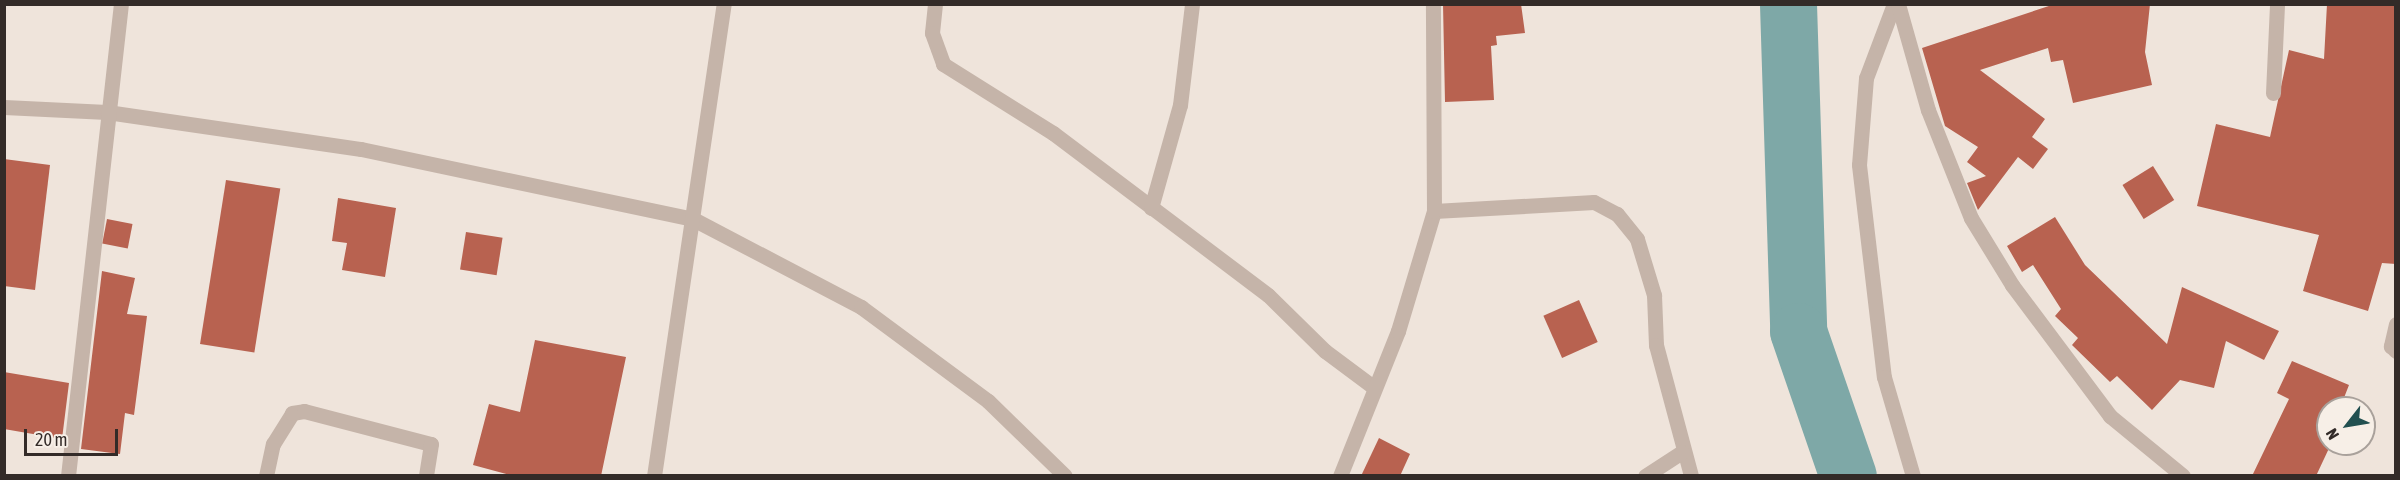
<!DOCTYPE html>
<html>
<head>
<meta charset="utf-8">
<style>
	body { margin:0 }
	#map { position:relative; width:2400px; height:480px; overflow:hidden; background:#efe4db; font-family:"Asap Condensed",sans-serif }
	div>[style] { position:absolute }
	.river>* { height:57px; margin:-28.5px; padding:0 28.5px; transform-origin:28.5px; border-radius:28.5px; background:#7ea8a7 }
	.building>* { inset:0; background:#b86250; transform-origin:0 0 }
	.minor>* { height:15px; margin:-7.5px; padding:0 7.5px; transform-origin:7.5px; border-radius:7.5px; background:#c5b4a9 }
	span { translate:-50% -50%; white-space:nowrap; text-align:center; line-height:1.15; -webkit-text-stroke:4.5px #f7efe7; paint-order:stroke }
	.frame { position:absolute; inset:0; border:6px solid #332b28; pointer-events:none }
	.north { position:absolute; left:2316px; top:396px; width:60px; height:60px; box-sizing:border-box; background:#f7efe7; border:2px solid #a9a19b; border-radius:50%; rotate:239deg; font-size:16px; font-weight:700; line-height:24px; text-align:center; color:#332b28 }
	.north::after { content:''; display:block; margin:auto; width:21px; height:27px; background:#225050; clip-path:polygon(50% 0,100% 100%,50% 72%,0 100%) }
	.scale { position:absolute; left:24px; top:429px; width:94px; height:27px; box-sizing:border-box; border:3px solid #332b28; border-top:0; padding-left:8px; font-size:18px; line-height:21px; white-space:nowrap; color:#332b28; -webkit-text-stroke:4px #f7efe7; paint-order:stroke }
</style>
</head>
<body>
<div id="map">
	<div class="river">
		<div style="left:1788px;top:4px;width:327px;rotate:88.2deg"></div>
		<div style="left:1798px;top:331px;width:153px;rotate:71deg"></div>
	</div>
	<div class="building">
		<div style="clip-path:polygon(1443px 4px,1521px 4px,1525px 33px,1496px 36px,1497px 45px,1491px 46px,1494px 100px,1445px 102px)"></div>
		<div style="clip-path:polygon(2055px 4px,2150px 4px,2145px 52px,2152px 85px,2073px 103px,2063px 60px,2051px 62px,2048px 48px,1980px 70px,2045px 119px,2032px 137px,2048px 149px,2033px 169px,2018px 157px,1978px 210px,1967px 183px,1986px 176px,1967px 162px,1978px 147px,1945px 126px,1922px 48px)"></div>
		<div style="clip-path:polygon(2327px 4px,2396px 4px,2396px 264px,2382px 263px,2368px 311px,2303px 291px,2319px 235px,2197px 206px,2216px 124px,2270px 137px,2289px 50px,2324px 59px)"></div>
		<div style="clip-path:polygon(4px 159px,50px 165px,35px 290px,4px 286px)"></div>
		<div style="left:2153px;top:166px;width:40px;height:36px;rotate:58deg"></div>
		<div style="left:226px;top:180px;width:55px;height:166px;rotate:9deg"></div>
		<div style="clip-path:polygon(338px 198px,396px 208px,385px 277px,342px 270px,347px 243px,332px 241px)"></div>
		<div style="clip-path:polygon(2055px 217px,2085px 265px,2167px 344px,2182px 287px,2279px 331px,2264px 360px,2226px 341px,2214px 388px,2180px 380px,2152px 410px,2117px 376px,2110px 382px,2072px 345px,2078px 338px,2055px 316px,2061px 309px,2033px 265px,2022px 272px,2007px 246px)"></div>
		<div style="left:107px;top:219px;width:26px;height:25px;rotate:11deg"></div>
		<div style="left:466px;top:232px;width:37px;height:38px;rotate:9deg"></div>
		<div style="clip-path:polygon(102px 271px,135px 278px,127px 314px,147px 316px,134px 415px,125px 413px,120px 454px,81px 449px)"></div>
		<div style="left:1579px;top:300px;width:46px;height:39px;rotate:66deg"></div>
		<div style="clip-path:polygon(535px 340px,626px 357px,601px 476px,514px 476px,473px 465px,489px 404px,520px 412px)"></div>
		<div style="clip-path:polygon(2292px 361px,2349px 385px,2340px 408px,2328px 408px,2326px 444px,2331px 444px,2316px 476px,2252px 476px,2289px 399px,2277px 393px)"></div>
		<div style="clip-path:polygon(4px 372px,69px 383px,62px 439px,4px 429px)"></div>
		<div style="clip-path:polygon(1379px 438px,1410px 454px,1400px 476px,1361px 476px)"></div>
	</div>
	<div class="minor">
		<div style="left:935px;top:4px;width:29px;rotate:96deg"></div>
		<div style="left:932px;top:33px;width:33px;rotate:70deg"></div>
		<div style="left:943px;top:64px;width:130px;rotate:32.1deg"></div>
		<div style="left:1053px;top:133px;width:269px;rotate:37deg"></div>
		<div style="left:1268px;top:295px;width:80px;rotate:44.5deg"></div>
		<div style="left:1325px;top:351px;width:59px;rotate:36.7deg"></div>
		<div style="left:1894px;top:4px;width:79px;rotate:110.7deg"></div>
		<div style="left:1866px;top:78px;width:87px;rotate:94.6deg"></div>
		<div style="left:1859px;top:165px;width:213px;rotate:83.3deg"></div>
		<div style="left:1884px;top:377px;width:103px;rotate:73.7deg"></div>
		<div style="left:1898px;top:4px;width:110px;rotate:74.2deg"></div>
		<div style="left:1928px;top:110px;width:116px;rotate:68.3deg"></div>
		<div style="left:1971px;top:218px;width:79px;rotate:58.5deg"></div>
		<div style="left:2012px;top:285px;width:164px;rotate:53.2deg"></div>
		<div style="left:2110px;top:416px;width:94px;rotate:39.4deg"></div>
		<div style="left:2273px;top:93px;width:89px;rotate:-87.4deg"></div>
		<div style="left:4px;top:107px;width:103px;rotate:2.8deg"></div>
		<div style="left:107px;top:112px;width:257px;rotate:8.3deg"></div>
		<div style="left:361px;top:149px;width:339px;rotate:11.9deg"></div>
		<div style="left:693px;top:219px;width:190px;rotate:27.6deg"></div>
		<div style="left:861px;top:307px;width:158px;rotate:36.5deg"></div>
		<div style="left:988px;top:401px;width:107px;rotate:44.2deg"></div>
		<div style="left:1151px;top:208px;width:107px;rotate:-74.3deg"></div>
		<div style="left:1180px;top:105px;width:102px;rotate:-83.2deg"></div>
		<div style="left:1434px;top:211px;width:160px;rotate:-3.2deg"></div>
		<div style="left:1594px;top:202px;width:26px;rotate:28deg"></div>
		<div style="left:1617px;top:214px;width:32px;rotate:51deg"></div>
		<div style="left:1637px;top:239px;width:59px;rotate:73.1deg"></div>
		<div style="left:1654px;top:295px;width:50px;rotate:87.7deg"></div>
		<div style="left:1656px;top:345px;width:136px;rotate:75deg"></div>
		<div style="left:2396px;top:324px;width:23px;rotate:103deg"></div>
		<div style="left:2391px;top:346px;width:7px;rotate:45deg"></div>
		<div style="left:68px;top:476px;width:475px;rotate:-83.6deg"></div>
		<div style="left:266px;top:476px;width:33px;rotate:-78deg"></div>
		<div style="left:273px;top:444px;width:36px;rotate:-58deg"></div>
		<div style="left:292px;top:413px;width:12px;rotate:-9deg"></div>
		<div style="left:304px;top:411px;width:131px;rotate:14.6deg"></div>
		<div style="left:431px;top:444px;width:32px;rotate:99deg"></div>
		<div style="left:654px;top:476px;width:477px;rotate:-81.6deg"></div>
		<div style="left:1340px;top:476px;width:156px;rotate:-68.2deg"></div>
		<div style="left:1398px;top:331px;width:125px;rotate:-73.3deg"></div>
		<div style="left:1434px;top:211px;width:207px;rotate:-90.3deg"></div>
		<div style="left:1645px;top:476px;width:44px;rotate:-33deg"></div>
	</div>
	<div class="frame"></div>
	<div class="north">N</div>
	<div class="scale">20 m</div>
</div>
</body>
</html>
